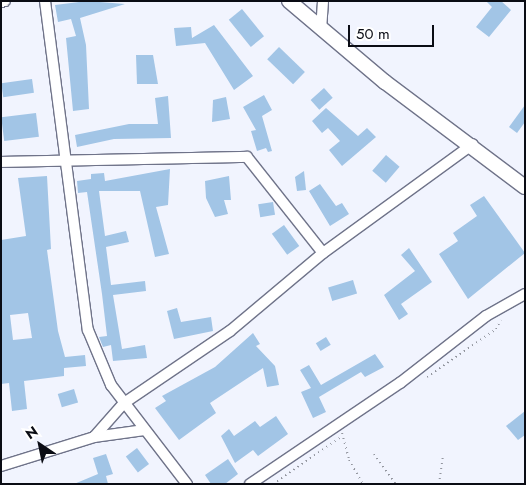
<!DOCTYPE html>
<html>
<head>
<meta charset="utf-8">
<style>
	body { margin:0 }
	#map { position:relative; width:526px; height:485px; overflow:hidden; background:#f1f4fe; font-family:Jost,sans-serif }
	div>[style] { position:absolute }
	.building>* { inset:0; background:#a2c5e6; transform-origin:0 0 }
	.path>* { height:2px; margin-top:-1px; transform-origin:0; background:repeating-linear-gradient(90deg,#93969f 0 1px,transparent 0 5px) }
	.roads { filter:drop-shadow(1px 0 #6f7389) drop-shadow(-1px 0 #6f7389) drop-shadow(0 1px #6f7389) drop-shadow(0 -1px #6f7389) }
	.street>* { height:10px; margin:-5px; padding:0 5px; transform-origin:5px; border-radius:5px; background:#fff }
	.secondary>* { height:14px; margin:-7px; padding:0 7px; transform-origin:7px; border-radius:7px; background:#fff }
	span { translate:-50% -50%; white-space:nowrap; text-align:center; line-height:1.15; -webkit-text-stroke:4px #fff; paint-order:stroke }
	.frame { position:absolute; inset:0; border:2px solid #0a0c14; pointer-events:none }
	.north { position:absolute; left:15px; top:420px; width:50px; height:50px; -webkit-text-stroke:4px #fff; paint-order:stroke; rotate:326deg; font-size:14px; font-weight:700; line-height:20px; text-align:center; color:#0a0c14 }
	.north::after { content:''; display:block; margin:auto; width:18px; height:22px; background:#0a0c14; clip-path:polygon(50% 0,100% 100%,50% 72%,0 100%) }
	.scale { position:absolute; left:348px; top:25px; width:86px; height:22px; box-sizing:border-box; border:2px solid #0a0c14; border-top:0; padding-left:6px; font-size:15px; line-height:18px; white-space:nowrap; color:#0a0c14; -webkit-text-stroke:4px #fff; paint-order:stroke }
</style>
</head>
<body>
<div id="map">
	<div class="building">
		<div style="clip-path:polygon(87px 1px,125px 4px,80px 18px,86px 45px,89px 109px,73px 111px,66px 38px,76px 36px,71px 19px,58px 22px,55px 5px)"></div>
		<div style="clip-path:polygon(486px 1px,501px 1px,511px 10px,489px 37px,476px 27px,492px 7px)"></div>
		<div style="left:242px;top:9px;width:35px;height:17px;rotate:51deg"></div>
		<div style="clip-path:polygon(214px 25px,253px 76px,234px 90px,205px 43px,176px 46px,174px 28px,191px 27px,192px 38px)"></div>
		<div style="left:279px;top:47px;width:36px;height:17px;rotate:44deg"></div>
		<div style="clip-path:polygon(136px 55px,153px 55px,158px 84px,137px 84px)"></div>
		<div style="left:32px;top:79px;width:14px;height:31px;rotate:82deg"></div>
		<div style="left:324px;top:88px;width:13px;height:18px;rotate:48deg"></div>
		<div style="clip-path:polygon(264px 95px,272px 110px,262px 116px,272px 151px,268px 152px,266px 148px,257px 151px,251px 131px,256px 130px,243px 107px)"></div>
		<div style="clip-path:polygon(168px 96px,171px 138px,114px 139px,77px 147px,75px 135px,129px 124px,158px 124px,155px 98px)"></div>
		<div style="clip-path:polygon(226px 97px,230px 119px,212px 122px,213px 100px)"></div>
		<div style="clip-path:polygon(525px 105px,525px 122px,517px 133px,509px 127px)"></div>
		<div style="clip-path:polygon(326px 108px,358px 136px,367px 128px,376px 137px,342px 166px,329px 150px,340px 141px,328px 128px,322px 133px,312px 121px)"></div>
		<div style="left:36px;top:113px;width:24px;height:35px;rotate:83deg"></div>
		<div style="left:386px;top:155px;width:18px;height:21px;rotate:41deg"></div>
		<div style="clip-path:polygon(170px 169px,168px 205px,156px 207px,169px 254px,155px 257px,140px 191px,99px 191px,105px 236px,126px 231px,129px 242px,106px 247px,111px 285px,145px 281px,146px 291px,113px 295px,122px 349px,145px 345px,147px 358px,113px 361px,111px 345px,103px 347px,99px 337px,107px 336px,102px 294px,87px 192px,78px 193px,77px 181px,91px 179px,91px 174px,104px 173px,105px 181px)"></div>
		<div style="clip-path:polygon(304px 171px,306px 190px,297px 191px,295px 177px)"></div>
		<div style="clip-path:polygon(evenodd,47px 176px,51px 249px,47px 250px,58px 331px,65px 357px,85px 355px,86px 366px,64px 368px,64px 376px,24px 381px,27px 409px,12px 411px,9px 383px,1px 384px,1px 240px,26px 236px,18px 178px,47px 176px,28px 313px,32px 338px,13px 340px,10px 315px,28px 313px)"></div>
		<div style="clip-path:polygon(229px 176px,231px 200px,224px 200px,228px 214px,215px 217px,206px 198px,205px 181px)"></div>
		<div style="clip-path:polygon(320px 184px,336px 206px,342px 203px,349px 214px,330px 226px,309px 191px)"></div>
		<div style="clip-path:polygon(484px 196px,525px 253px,468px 299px,439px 254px,458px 241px,453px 233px,477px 216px,470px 205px)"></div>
		<div style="left:273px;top:202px;width:13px;height:15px;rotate:81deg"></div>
		<div style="left:284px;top:225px;width:26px;height:15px;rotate:54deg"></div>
		<div style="clip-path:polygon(409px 248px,432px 282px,401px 304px,408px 314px,399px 320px,384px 295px,415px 271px,401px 255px)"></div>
		<div style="left:353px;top:280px;width:14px;height:26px;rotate:73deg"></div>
		<div style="clip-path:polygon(177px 308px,181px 322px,211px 317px,213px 331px,174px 339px,167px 311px)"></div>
		<div style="clip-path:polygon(253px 333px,260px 344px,256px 346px,275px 366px,279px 385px,267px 387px,263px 368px,210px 403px,216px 413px,179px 440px,155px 408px,166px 401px,162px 396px,215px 367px)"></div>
		<div style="left:326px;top:337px;width:9px;height:12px;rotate:58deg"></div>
		<div style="clip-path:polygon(375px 354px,384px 367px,365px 377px,361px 372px,319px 397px,326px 412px,313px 418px,301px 392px,311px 388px,300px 370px,309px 365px,321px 385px)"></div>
		<div style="left:74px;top:389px;width:14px;height:17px;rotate:73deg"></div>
		<div style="clip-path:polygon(525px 411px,525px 435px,518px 440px,506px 426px)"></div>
		<div style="clip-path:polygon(276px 416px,288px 434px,258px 456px,253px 450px,235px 463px,221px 436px,229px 429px,234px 436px,255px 421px,260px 427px)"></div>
		<div style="left:137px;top:448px;width:20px;height:14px;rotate:53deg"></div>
		<div style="clip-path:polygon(106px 454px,113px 474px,106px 476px,108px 484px,74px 484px,98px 474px,93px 458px)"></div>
		<div style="clip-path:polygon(228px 459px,238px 474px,225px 484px,211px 484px,205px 475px)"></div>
	</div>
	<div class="path">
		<div style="left:427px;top:377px;width:84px;rotate:-34.8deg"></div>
		<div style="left:496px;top:329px;width:10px;rotate:-61deg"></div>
		<div style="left:342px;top:433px;width:28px;rotate:75deg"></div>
		<div style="left:349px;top:460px;width:28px;rotate:60deg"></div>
		<div style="left:374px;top:454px;width:37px;rotate:54deg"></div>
		<div style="left:273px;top:484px;width:83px;rotate:-34.7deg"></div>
		<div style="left:439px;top:484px;width:29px;rotate:-82deg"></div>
	</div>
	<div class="roads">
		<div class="street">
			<div style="left:45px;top:1px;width:332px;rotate:82.6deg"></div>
			<div style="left:88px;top:330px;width:60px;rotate:67.3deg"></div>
			<div style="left:111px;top:385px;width:125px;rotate:52.5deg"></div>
			<div style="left:1px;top:2px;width:4px;rotate:-14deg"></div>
			<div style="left:321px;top:30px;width:29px;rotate:-86deg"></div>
			<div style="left:1px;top:162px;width:246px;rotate:-1.2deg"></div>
			<div style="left:247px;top:157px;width:122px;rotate:51.6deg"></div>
			<div style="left:94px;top:437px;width:51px;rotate:-7.8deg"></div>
			<div style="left:1px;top:466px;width:97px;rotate:-17.3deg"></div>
			<div style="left:94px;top:437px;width:45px;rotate:-48.6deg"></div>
			<div style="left:124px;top:403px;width:128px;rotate:-34.2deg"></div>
			<div style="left:230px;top:331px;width:121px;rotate:-40deg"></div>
			<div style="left:323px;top:253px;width:185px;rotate:-36deg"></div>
			<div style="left:250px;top:484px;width:181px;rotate:-34deg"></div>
			<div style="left:400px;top:383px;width:109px;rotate:-37.9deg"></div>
			<div style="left:486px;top:316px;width:45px;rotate:-29.4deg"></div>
		</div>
		<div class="secondary">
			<div style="left:289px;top:1px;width:126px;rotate:40.2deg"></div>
			<div style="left:385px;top:82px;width:175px;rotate:36.9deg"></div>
		</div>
	</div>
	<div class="frame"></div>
	<div class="north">N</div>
	<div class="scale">50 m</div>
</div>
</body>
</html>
